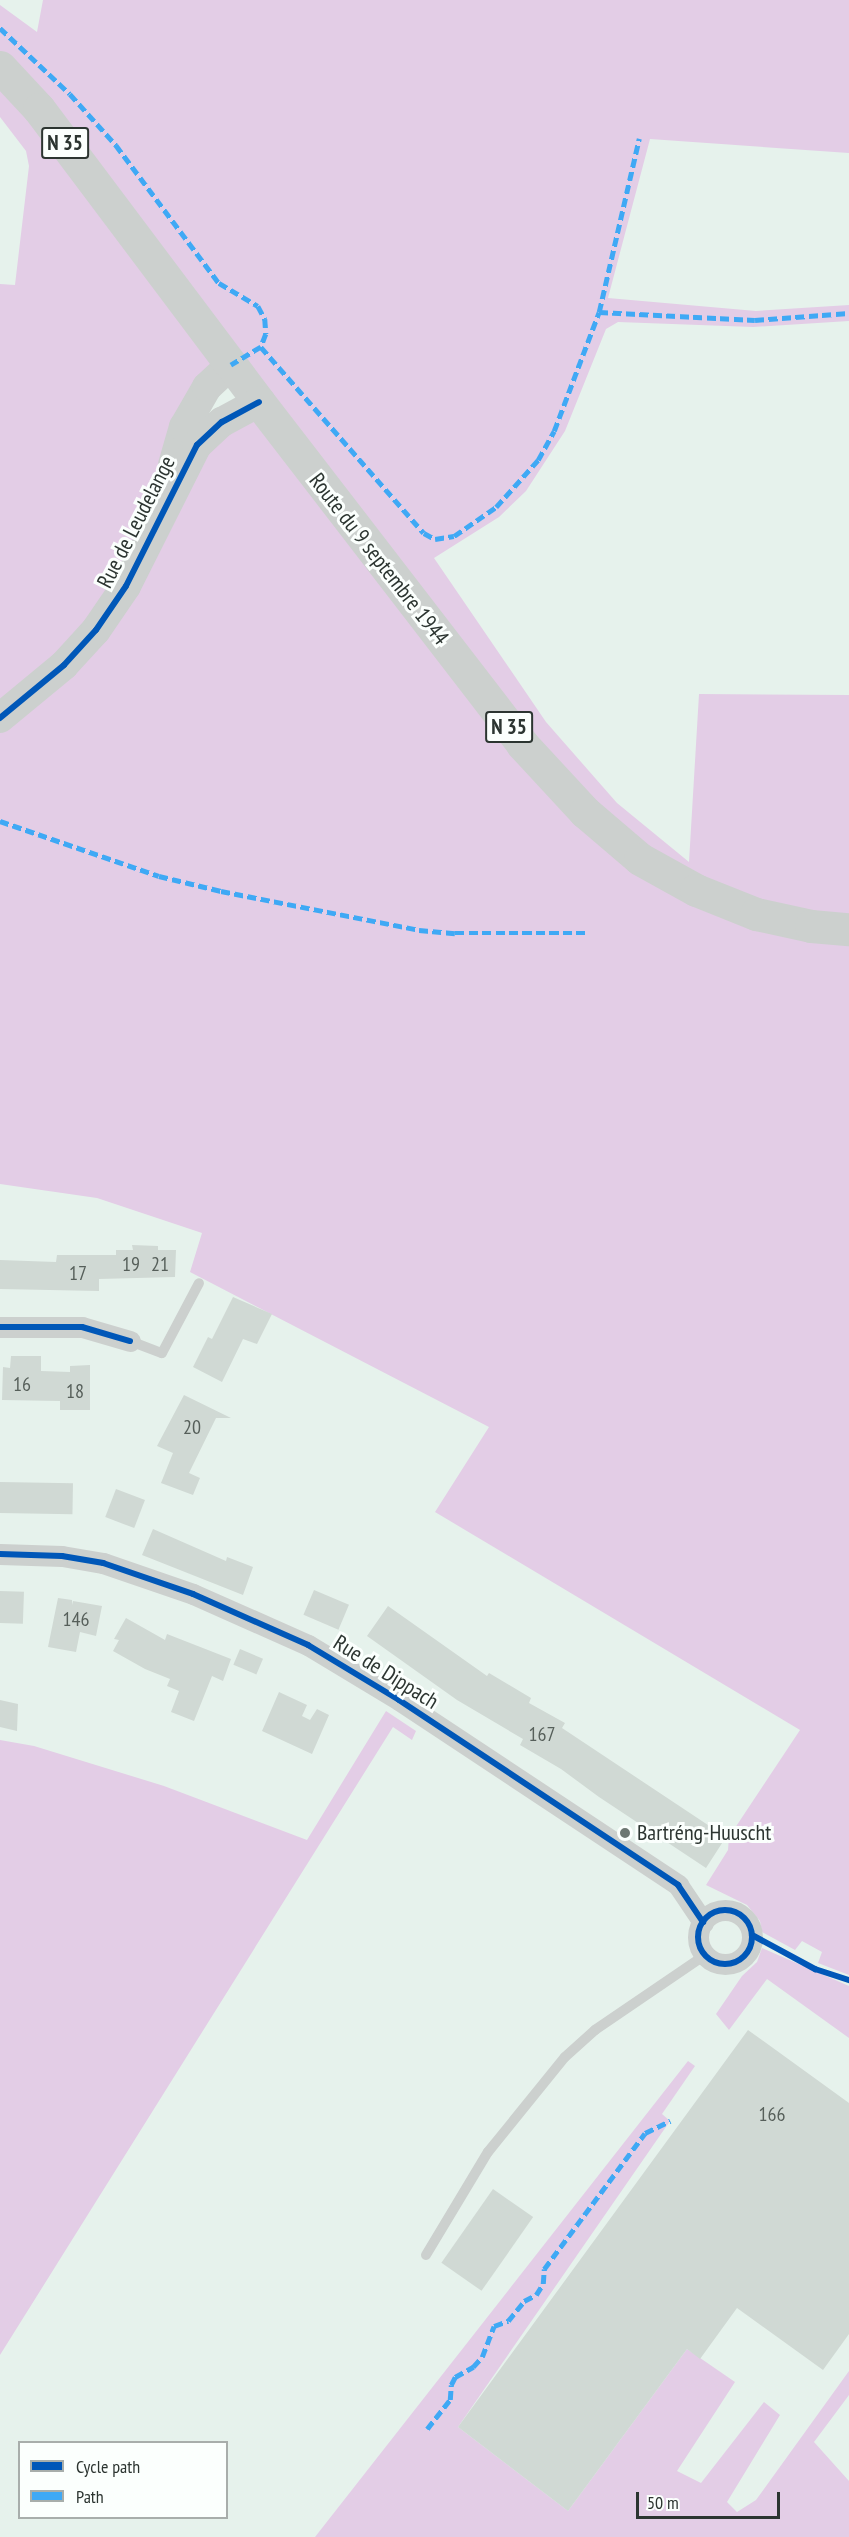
<!DOCTYPE html>
<html>
<head>
<meta charset="utf-8">
<style>
	body { margin:0 }
	#map { position:relative; width:849px; height:2537px; overflow:hidden; background:#e6f2ec; font-family:"PT Sans Narrow",sans-serif }
	div>[style] { position:absolute }
	.green>* { inset:0; background:#e3cde6 }
	.building>* { inset:0; background:#d0d9d4; transform-origin:0 0 }
	.lane>* { height:10px; margin:-5px; padding:0 5px; transform-origin:5px; border-radius:5px; background:#ccd0ce }
	.street>* { height:21px; margin:-10.5px; padding:0 10.5px; transform-origin:10.5px; border-radius:10.5px; background:#ccd0ce }
	.street>.ring { margin:-10.5px; padding:0; box-sizing:content-box; background:none; border:21px solid #ccd0ce; border-radius:50% }
	.secondary>* { height:30px; margin:-15px; padding:0 15px; transform-origin:15px; border-radius:15px; background:#ccd0ce }
	.primary>* { height:33px; margin:-16.5px; padding:0 16.5px; transform-origin:16.5px; border-radius:16.5px; background:#ccd0ce }
	.quiet>* { height:4.5px; margin-top:-2.25px; transform-origin:0; background:repeating-linear-gradient(90deg,#3fa9f5 0 9px,transparent 0 13.5px) }
	.cycleway>* { height:6px; margin:-3px; padding:0 3px; transform-origin:3px; border-radius:3px; background:#0057b8 }
	.cycleway>.ring { margin:-3px; padding:0; box-sizing:content-box; background:none; border:6px solid #0057b8; border-radius:50% }
	.dots>* { width:16px; height:16px; translate:-50% -50%; box-sizing:border-box; border:3px solid #fbfffd; border-radius:50% }
	span { translate:-50% -50%; white-space:nowrap; text-align:center; line-height:1.15; -webkit-text-stroke:6px #fbfffd; paint-order:stroke }
	.number-label { font-size:20px; color:#565f5a }
	.number-label span { -webkit-text-stroke-width:0 }
	.shield-label span { padding:2px 4px; background:#fbfffd; border:2px solid; border-radius:4px; -webkit-text-stroke-width:0 }
	.shield-label { font-size:21px; color:#2c3531; font-weight:700 }
	.street-label { font-size:22px; color:#2c3531 }
	.poi-label { font-size:22px; color:#2c3531 }
	.left { translate:0 -50%; text-align:left }
	.legend { position:absolute; left:18px; top:2441px; width:210px; height:78px; box-sizing:border-box; background:#fbfffd; border:2px solid #a8aeab; margin:0; padding:8px 10px; list-style:none; font-size:18px; color:#2c3531 }
	.legend li { display:flex; align-items:center; gap:12px; height:30px }
	.legend b { width:30px; border:2px solid #a8aeab }
	.scale { position:absolute; left:636px; top:2492px; width:144px; height:27px; box-sizing:border-box; border:3px solid #2c3531; border-top:0; padding-left:8px; font-size:18px; line-height:21px; white-space:nowrap; color:#2c3531; -webkit-text-stroke:4px #fbfffd; paint-order:stroke }
</style>
</head>
<body>
<div id="map">
	<div class="green">
		<div style="clip-path:polygon(evenodd,43px 0,849px 0,849px 153px,650px 139px,608px 298px,756px 311px,849px 305px,849px 321px,753px 327px,618px 322px,606px 329px,565px 431px,526px 491px,499px 517px,434px 558px,546px 722px,617px 803px,689px 862px,699px 694px,849px 695px,849px 1975px,818px 1963px,822px 1952px,802px 1941px,795px 1950px,762px 1932px,760px 1921px,747px 1905px,706px 1885px,728px 1850px,729px 1837px,800px 1730px,435px 1512px,489px 1427px,190px 1272px,202px 1233px,97px 1198px,0 1184px,0 284px,15px 285px,29px 166px,26px 151px,0 117px,0 5px,37px 32px,43px 0,231px 365px,259px 402px,184px 427px,231px 365px)"></div>
		<div style="clip-path:polygon(386px 1711px,416px 1731px,412px 1740px,393px 1727px,0 2355px,0 1740px,34px 1746px,164px 1786px,307px 1840px)"></div>
		<div style="clip-path:polygon(762px 1948px,849px 1986px,849px 2038px,767px 1979px,729px 2030px,716px 2014px,742px 1976px,757px 1962px)"></div>
		<div style="clip-path:polygon(688px 2061px,695px 2066px,662px 2114px,670px 2121px,458px 2427px,568px 2511px,687px 2349px,735px 2382px,677px 2471px,701px 2483px,764px 2402px,780px 2415px,727px 2502px,737px 2512px,756px 2500px,849px 2371px,849px 2395px,814px 2442px,849px 2481px,849px 2537px,315px 2537px)"></div>
	</div>
	<div class="building">
		<div style="clip-path:polygon(132px 1245px,158px 1246px,158px 1250px,176px 1250px,175px 1277px,99px 1279px,99px 1291px,0 1289px,0 1260px,56px 1262px,57px 1255px,116px 1255px,116px 1250px,133px 1250px)"></div>
		<div style="clip-path:polygon(233px 1297px,272px 1314px,257px 1344px,243px 1339px,222px 1382px,193px 1367px,208px 1337px,212px 1339px)"></div>
		<div style="clip-path:polygon(11px 1356px,41px 1356px,41px 1371px,70px 1372px,70px 1366px,90px 1365px,90px 1410px,60px 1410px,60px 1401px,2px 1400px,3px 1367px,10px 1368px)"></div>
		<div style="clip-path:polygon(184px 1395px,231px 1418px,216px 1418px,189px 1473px,200px 1478px,193px 1495px,161px 1483px,173px 1453px,157px 1446px)"></div>
		<div style="left:0;top:1482px;width:73px;height:31px;rotate:1deg"></div>
		<div style="left:116px;top:1489px;width:31px;height:30px;rotate:21deg"></div>
		<div style="clip-path:polygon(153px 1529px,226px 1561px,227px 1557px,253px 1567px,243px 1595px,142px 1555px)"></div>
		<div style="left:314px;top:1590px;width:38px;height:27px;rotate:23deg"></div>
		<div style="left:0;top:1591px;width:24px;height:32px;rotate:2deg"></div>
		<div style="clip-path:polygon(58px 1598px,72px 1600px,72px 1605px,73px 1601px,102px 1606px,96px 1636px,80px 1632px,76px 1652px,48px 1647px)"></div>
		<div style="clip-path:polygon(388px 1606px,487px 1676px,489px 1673px,531px 1698px,529px 1703px,565px 1723px,562px 1728px,726px 1837px,706px 1868px,599px 1797px,561px 1769px,520px 1745px,523px 1739px,457px 1700px,367px 1636px)"></div>
		<div style="clip-path:polygon(126px 1618px,165px 1640px,167px 1634px,231px 1659px,223px 1681px,212px 1676px,194px 1721px,171px 1712px,179px 1691px,167px 1686px,170px 1679px,145px 1669px,113px 1651px,119px 1640px,114px 1639px)"></div>
		<div style="left:240px;top:1649px;width:25px;height:17px;rotate:23deg"></div>
		<div style="clip-path:polygon(279px 1692px,307px 1705px,302px 1716px,310px 1720px,317px 1709px,329px 1715px,312px 1754px,262px 1731px)"></div>
		<div style="clip-path:polygon(0 1700px,18px 1704px,17px 1731px,0 1727px)"></div>
		<div style="clip-path:polygon(748px 2030px,849px 2103px,849px 2334px,823px 2370px,737px 2308px,700px 2359px,687px 2349px,568px 2511px,458px 2427px)"></div>
		<div style="left:493px;top:2189px;width:49px;height:90px;rotate:35deg"></div>
	</div>
	<div class="lane">
		<div style="left:130px;top:1341px;width:34px;rotate:21deg"></div>
		<div style="left:162px;top:1353px;width:79px;rotate:-62.1deg"></div>
		<div style="left:426px;top:2255px;width:120px;rotate:-59deg"></div>
		<div style="left:488px;top:2152px;width:122px;rotate:-51deg"></div>
		<div style="left:565px;top:2057px;width:40px;rotate:-42deg"></div>
		<div style="left:595px;top:2030px;width:133px;rotate:-34.3deg"></div>
	</div>
	<div class="street">
		<div style="left:0;top:1327px;width:82px"></div>
		<div style="left:82px;top:1327px;width:50px;rotate:16.3deg"></div>
		<div style="left:0;top:1554px;width:62px;rotate:1.8deg"></div>
		<div style="left:62px;top:1556px;width:42px;rotate:9.7deg"></div>
		<div style="left:103px;top:1563px;width:95px;rotate:19deg"></div>
		<div style="left:193px;top:1594px;width:126px;rotate:23.9deg"></div>
		<div style="left:308px;top:1645px;width:106px;rotate:31.1deg"></div>
		<div style="left:399px;top:1700px;width:335px;rotate:33.5deg"></div>
		<div style="left:678px;top:1885px;width:45px;rotate:56deg"></div>
		<div class="ring" style="left:698px;top:1910px;width:33px;height:33px"></div>
	</div>
	<div class="secondary">
		<div style="left:173px;top:465px;width:40px;rotate:-74deg"></div>
		<div style="left:184px;top:427px;width:46px;rotate:-60.1deg"></div>
		<div style="left:207px;top:387px;width:33px;rotate:-43deg"></div>
		<div style="left:0;top:718px;width:83px;rotate:-39.6deg"></div>
		<div style="left:64px;top:665px;width:47px;rotate:-47.6deg"></div>
		<div style="left:96px;top:630px;width:53px;rotate:-55.7deg"></div>
		<div style="left:126px;top:586px;width:158px;rotate:-63.3deg"></div>
		<div style="left:197px;top:445px;width:34px;rotate:-43deg"></div>
		<div style="left:222px;top:422px;width:42px;rotate:-28.4deg"></div>
	</div>
	<div class="primary">
		<div style="left:0;top:67px;width:57px;rotate:47.1deg"></div>
		<div style="left:39px;top:109px;width:366px;rotate:53.1deg"></div>
		<div style="left:259px;top:402px;width:431px;rotate:52.4deg"></div>
		<div style="left:522px;top:744px;width:93px;rotate:47.2deg"></div>
		<div style="left:585px;top:812px;width:72px;rotate:40.5deg"></div>
		<div style="left:640px;top:859px;width:64px;rotate:29deg"></div>
		<div style="left:696px;top:890px;width:65px;rotate:21.8deg"></div>
		<div style="left:756px;top:914px;width:56px;rotate:12.3deg"></div>
		<div style="left:811px;top:926px;width:38px;rotate:5deg"></div>
	</div>
	<div class="quiet">
		<div style="left:0;top:28px;width:96px;rotate:43.3deg"></div>
		<div style="left:70px;top:94px;width:69px;rotate:48deg"></div>
		<div style="left:116px;top:145px;width:172px;rotate:53.3deg"></div>
		<div style="left:219px;top:283px;width:45px;rotate:30.5deg"></div>
		<div style="left:258px;top:306px;width:15px;rotate:62deg"></div>
		<div style="left:265px;top:319px;width:15px;rotate:86deg"></div>
		<div style="left:266px;top:334px;width:14px;rotate:111deg"></div>
		<div style="left:261px;top:347px;width:35px;rotate:149deg"></div>
		<div style="left:599px;top:312px;width:178px;rotate:-77deg"></div>
		<div style="left:261px;top:347px;width:247px;rotate:48.8deg"></div>
		<div style="left:424px;top:533px;width:13px;rotate:29deg"></div>
		<div style="left:435px;top:539px;width:19px;rotate:-9deg"></div>
		<div style="left:454px;top:536px;width:51px;rotate:-34.6deg"></div>
		<div style="left:496px;top:507px;width:63px;rotate:-48.2deg"></div>
		<div style="left:538px;top:460px;width:33px;rotate:-61deg"></div>
		<div style="left:554px;top:431px;width:127px;rotate:-69.3deg"></div>
		<div style="left:599px;top:312px;width:156px;rotate:2.9deg"></div>
		<div style="left:755px;top:320px;width:94px;rotate:-4.3deg"></div>
		<div style="left:0;top:821px;width:168px;rotate:19.1deg"></div>
		<div style="left:159px;top:876px;width:64px;rotate:13.6deg"></div>
		<div style="left:221px;top:891px;width:202px;rotate:11.1deg"></div>
		<div style="left:419px;top:930px;width:36px;rotate:5deg"></div>
		<div style="left:455px;top:933px;width:132px"></div>
		<div style="left:427px;top:2429px;width:37px;rotate:-52deg"></div>
		<div style="left:450px;top:2400px;width:15px;rotate:-86deg"></div>
		<div style="left:451px;top:2385px;width:9px;rotate:-63deg"></div>
		<div style="left:455px;top:2377px;width:21px;rotate:-29deg"></div>
		<div style="left:473px;top:2367px;width:13px;rotate:-48deg"></div>
		<div style="left:482px;top:2357px;width:33px;rotate:-69deg"></div>
		<div style="left:494px;top:2326px;width:15px;rotate:-20deg"></div>
		<div style="left:508px;top:2321px;width:26px;rotate:-51deg"></div>
		<div style="left:524px;top:2301px;width:13px;rotate:-27deg"></div>
		<div style="left:536px;top:2295px;width:13px;rotate:-58deg"></div>
		<div style="left:543px;top:2284px;width:15px;rotate:-86deg"></div>
		<div style="left:544px;top:2269px;width:169px;rotate:-53.4deg"></div>
		<div style="left:645px;top:2133px;width:28px;rotate:-26deg"></div>
	</div>
	<div class="cycleway">
		<div style="left:0;top:718px;width:83px;rotate:-39.6deg"></div>
		<div style="left:64px;top:665px;width:47px;rotate:-47.6deg"></div>
		<div style="left:96px;top:630px;width:53px;rotate:-55.7deg"></div>
		<div style="left:126px;top:586px;width:158px;rotate:-63.3deg"></div>
		<div style="left:197px;top:445px;width:34px;rotate:-43deg"></div>
		<div style="left:222px;top:422px;width:42px;rotate:-28.4deg"></div>
		<div style="left:0;top:1327px;width:82px"></div>
		<div style="left:82px;top:1327px;width:50px;rotate:16.3deg"></div>
		<div style="left:0;top:1554px;width:62px;rotate:1.8deg"></div>
		<div style="left:62px;top:1556px;width:42px;rotate:9.7deg"></div>
		<div style="left:103px;top:1563px;width:95px;rotate:19deg"></div>
		<div style="left:193px;top:1594px;width:126px;rotate:23.9deg"></div>
		<div style="left:308px;top:1645px;width:106px;rotate:31.1deg"></div>
		<div style="left:399px;top:1700px;width:335px;rotate:33.5deg"></div>
		<div style="left:678px;top:1885px;width:45px;rotate:56deg"></div>
		<div class="ring" style="left:698px;top:1910px;width:48px;height:48px"></div>
		<div style="left:752px;top:1935px;width:72px;rotate:28.4deg"></div>
		<div style="left:815px;top:1969px;width:36px;rotate:18deg"></div>
	</div>
	<div class="dots">
		<div style="left:625px;top:1833px;background:#6d7772"></div>
	</div>
	<div class="number-label">
		<span style="left:131px;top:1264px">19</span>
		<span style="left:160px;top:1264px">21</span>
		<span style="left:78px;top:1273px">17</span>
		<span style="left:22px;top:1384px">16</span>
		<span style="left:75px;top:1391px">18</span>
		<span style="left:192px;top:1427px">20</span>
		<span style="left:76px;top:1619px">146</span>
		<span style="left:542px;top:1734px">167</span>
		<span style="left:772px;top:2114px">166</span>
	</div>
	<div class="shield-label">
		<span style="left:65px;top:143px">N 35</span>
		<span style="left:509px;top:727px">N 35</span>
	</div>
	<div class="street-label">
		<span style="left:136px;top:522px;rotate:-63deg">Rue de Leudelange</span>
		<span style="left:379px;top:559px;rotate:52deg">Route du 9 septembre 1944</span>
		<span style="left:386px;top:1672px;rotate:32deg">Rue de Dippach</span>
	</div>
	<div class="poi-label">
		<span class="left" style="left:637px;top:1833px">Bartréng-Huuscht</span>
	</div>
	<ul class="legend">
	<li><b style="height:8px;background:#0057b8"></b>Cycle path</li>
	<li><b style="height:8px;background:#3fa9f5"></b>Path</li>
	</ul>
	<div class="scale">50 m</div>
</div>
</body>
</html>
